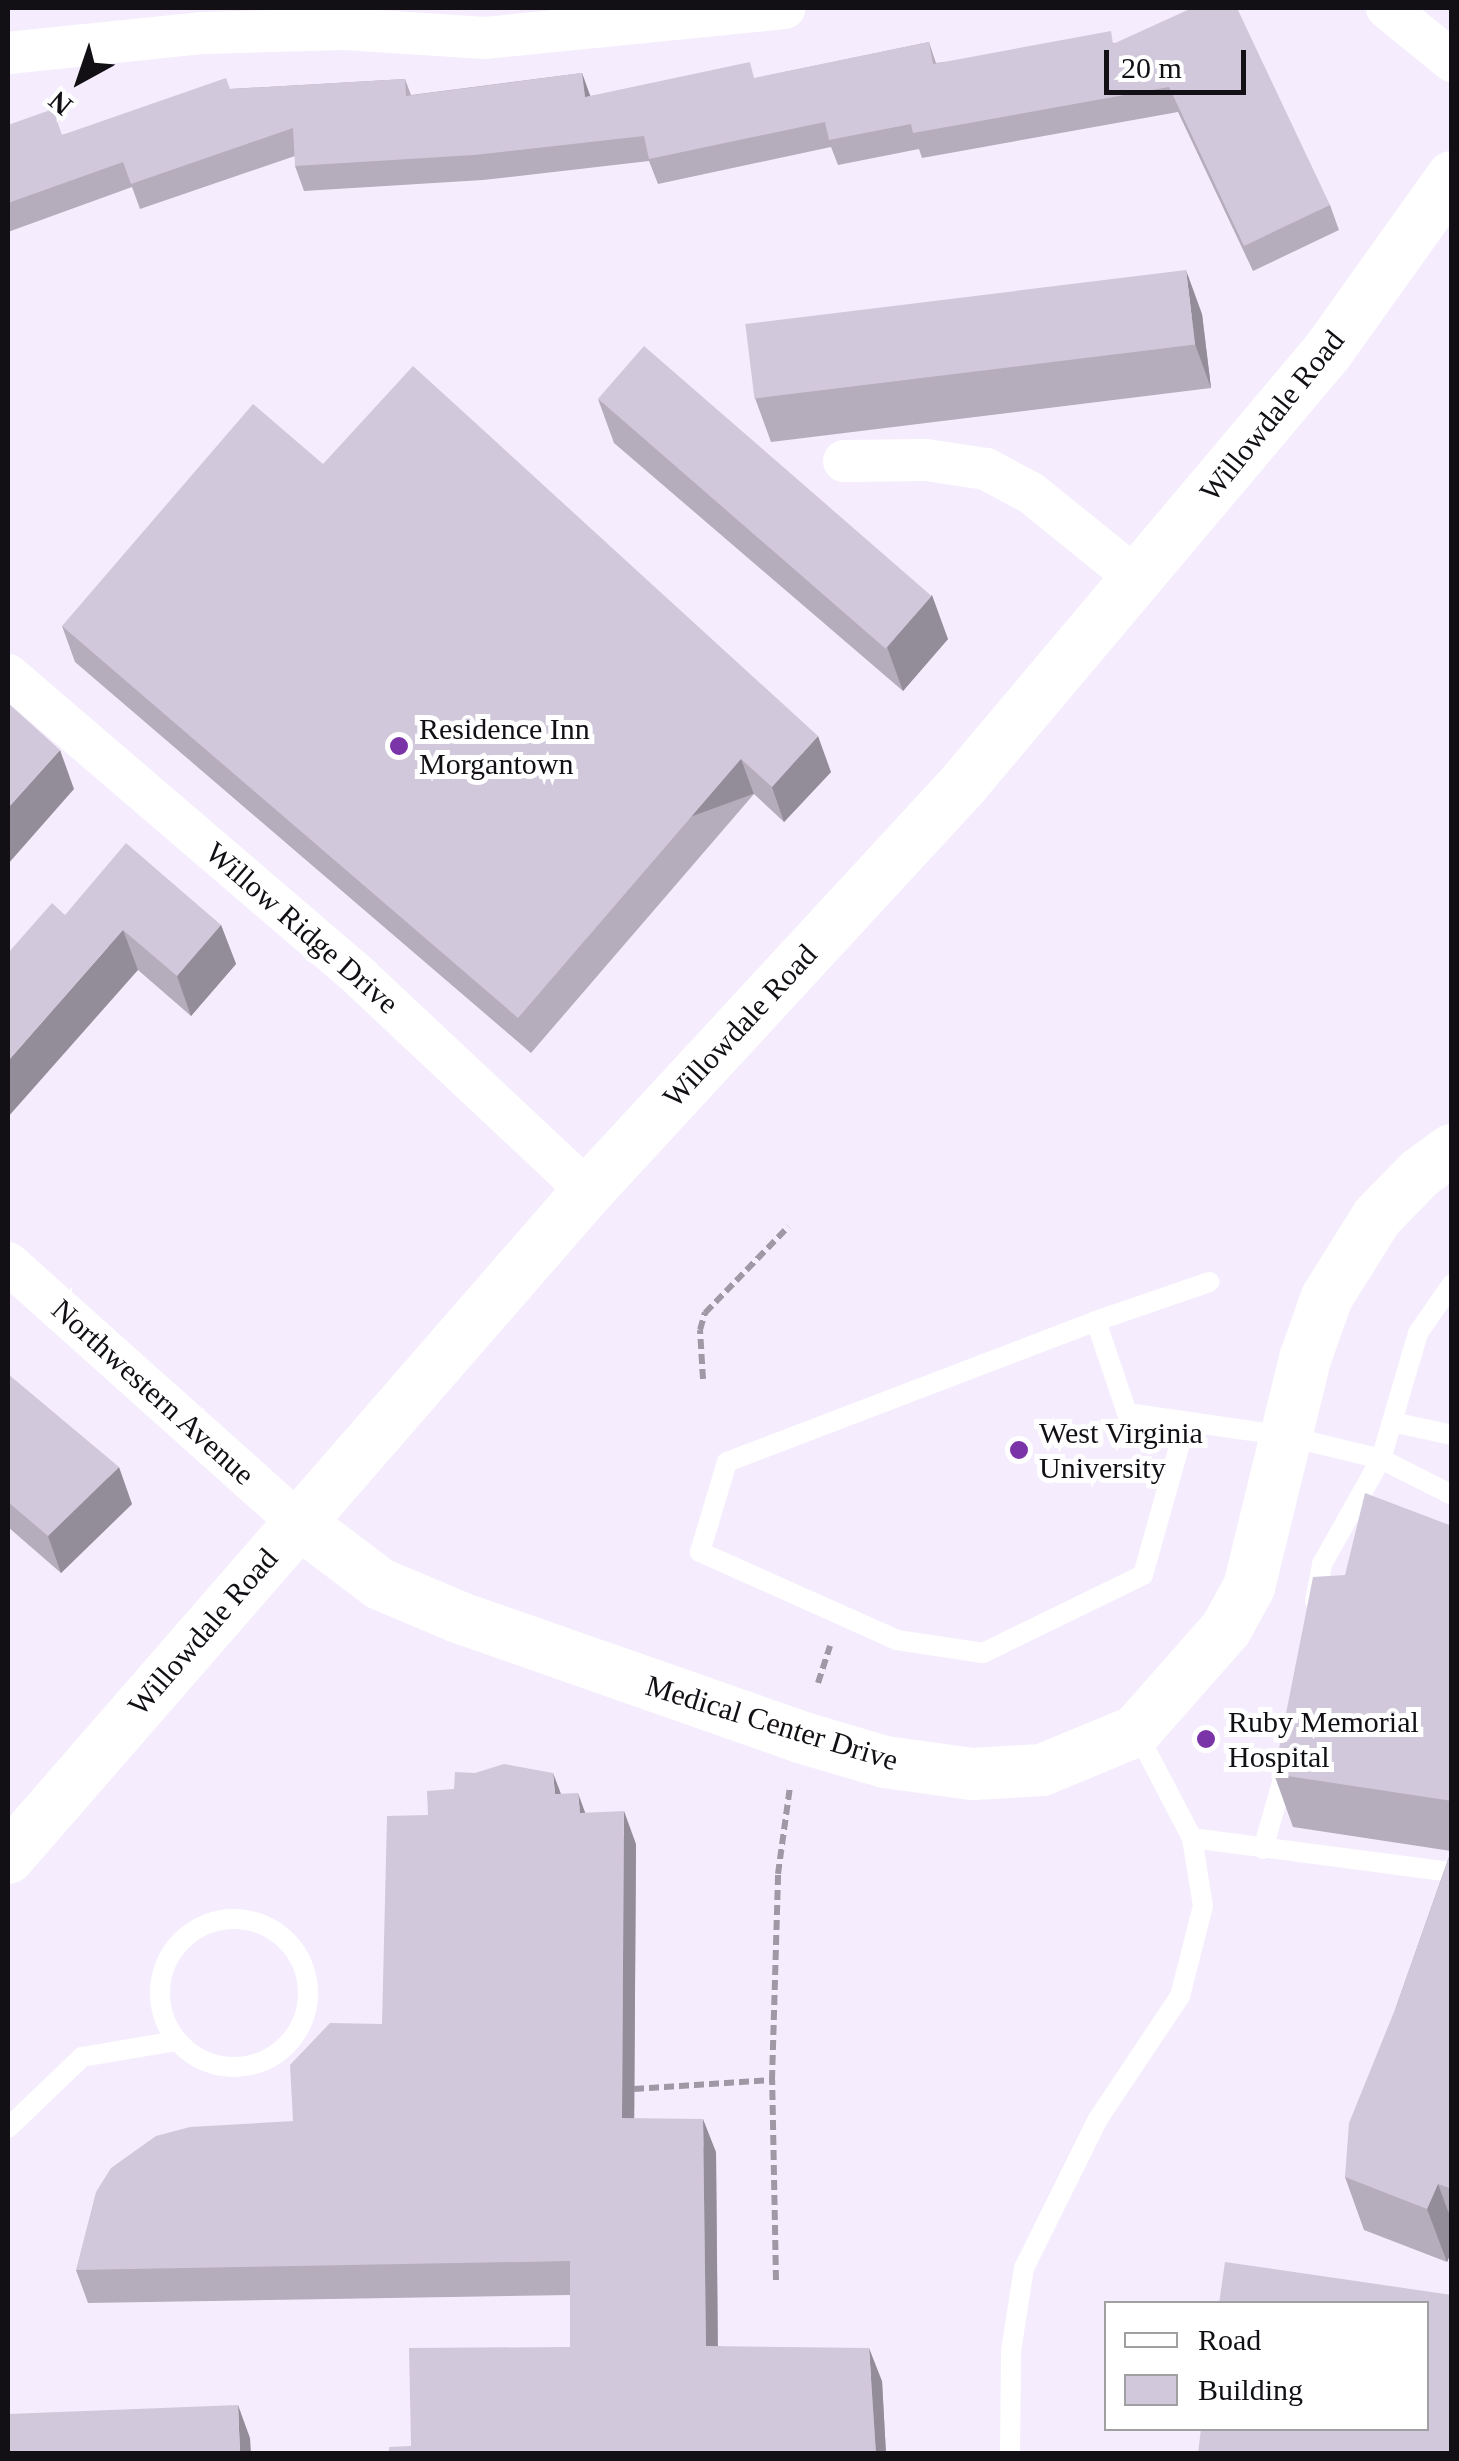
<!DOCTYPE html>
<html>
<head>
<meta charset="utf-8">
<style>
	body { margin:0 }
	#map { position:relative; width:1459px; height:2461px; overflow:hidden; background:#f5edfd; font-family:Georgia,serif }
	div>[style] { position:absolute }
	.path>* { height:6px; margin-top:-3px; transform-origin:0; background:repeating-linear-gradient(90deg,#9f98a5 0 10px,transparent 0 15px) }
	.service>* { height:20px; margin:-10px; padding:0 10px; transform-origin:10px; border-radius:10px; background:#fff }
	.service>.ring { margin:-10px; padding:0; box-sizing:content-box; background:none; border:20px solid #fff; border-radius:50% }
	.minor>* { height:42px; margin:-21px; padding:0 21px; transform-origin:21px; border-radius:21px; background:#fff }
	.tertiary>* { height:52px; margin:-26px; padding:0 26px; transform-origin:26px; border-radius:26px; background:#fff }
	.wall>* { inset:0; background:#b5acbc }
	.shaded-wall>* { inset:0; background:#938c99; transform-origin:0 0 }
	.building>* { inset:0; background:#d2c8db; transform-origin:0 0 }
	.dots>* { width:28px; height:28px; translate:-50% -50%; box-sizing:border-box; border:5px solid #fff; border-radius:50% }
	span { translate:-50% -50%; white-space:nowrap; text-align:center; line-height:1.15; -webkit-text-stroke:10px #fff; paint-order:stroke }
	.street-label { font-size:30px; color:#120f15 }
	.poi-label { font-size:30px; color:#120f15 }
	.left { translate:0 -50%; text-align:left }
	.frame { position:absolute; inset:0; border:10px solid #120f15; pointer-events:none }
	.legend { position:absolute; left:1104px; top:2301px; width:325px; height:130px; box-sizing:border-box; background:#fff; border:2px solid #a09fa1; margin:0; padding:12px 18px; list-style:none; font-size:30px; color:#120f15 }
	.legend li { display:flex; align-items:center; gap:20px; height:50px }
	.legend b { width:50px; border:2px solid #a09fa1 }
	.north { position:absolute; left:30px; top:30px; width:100px; height:100px; -webkit-text-stroke:8px #fff; paint-order:stroke; rotate:220deg; font-size:28px; font-weight:700; line-height:40px; text-align:center; color:#120f15 }
	.north::after { content:''; display:block; margin:auto; width:35px; height:45px; background:#120f15; clip-path:polygon(50% 0,100% 100%,50% 72%,0 100%) }
	.scale { position:absolute; left:1104px; top:50px; width:142px; height:45px; box-sizing:border-box; border:5px solid #120f15; border-top:0; padding-left:12px; font-size:30px; line-height:35px; white-space:nowrap; color:#120f15; -webkit-text-stroke:8px #fff; paint-order:stroke }
</style>
</head>
<body>
<div id="map">
	<div class="path">
		<div style="left:703px;top:1379px;width:49px;rotate:-93.5deg"></div>
		<div style="left:700px;top:1330px;width:18px;rotate:-74deg"></div>
		<div style="left:705px;top:1313px;width:120px;rotate:-46deg"></div>
		<div style="left:818px;top:1683px;width:39px;rotate:-72deg"></div>
		<div style="left:634px;top:2089px;width:138px;rotate:-3.7deg"></div>
		<div style="left:776px;top:2280px;width:200px;rotate:-91.1deg"></div>
		<div style="left:772px;top:2080px;width:206px;rotate:-88.3deg"></div>
		<div style="left:778px;top:1874px;width:89px;rotate:-82.2deg"></div>
	</div>
	<div class="service">
		<div style="left:1096px;top:1321px;width:120px;rotate:-19deg"></div>
		<div style="left:1186px;top:1422px;width:159px;rotate:105.7deg"></div>
		<div style="left:1143px;top:1575px;width:178px;rotate:154deg"></div>
		<div style="left:983px;top:1653px;width:87px;rotate:-171.4deg"></div>
		<div style="left:897px;top:1640px;width:216px;rotate:-155.9deg"></div>
		<div style="left:700px;top:1552px;width:94px;rotate:-73.3deg"></div>
		<div style="left:727px;top:1462px;width:395px;rotate:-20.9deg"></div>
		<div style="left:1096px;top:1321px;width:97px;rotate:71.4deg"></div>
		<div style="left:1127px;top:1413px;width:161px;rotate:8.2deg"></div>
		<div style="left:1286px;top:1436px;width:98px;rotate:13.6deg"></div>
		<div style="left:1381px;top:1459px;width:131px;rotate:-73.6deg"></div>
		<div style="left:1418px;top:1333px;width:60px;rotate:-55.2deg"></div>
		<div style="left:1392px;top:1422px;width:61px;rotate:12.2deg"></div>
		<div style="left:1315px;top:1601px;width:38px;rotate:-79deg"></div>
		<div style="left:1322px;top:1564px;width:120px;rotate:-60.7deg"></div>
		<div style="left:1381px;top:1459px;width:80px;rotate:26.9deg"></div>
		<div style="left:1192px;top:1838px;width:262px;rotate:7.5deg"></div>
		<div style="left:1263px;top:1849px;width:84px;rotate:-74.1deg"></div>
		<div class="ring" style="left:160px;top:1919px;width:128px;height:128px"></div>
		<div style="left:8px;top:2128px;width:103px;rotate:-43.8deg"></div>
		<div style="left:82px;top:2057px;width:96px;rotate:-9.6deg"></div>
		<div style="left:1010px;top:2454px;width:103px;rotate:-89.4deg"></div>
		<div style="left:1011px;top:2351px;width:84px;rotate:-81.1deg"></div>
		<div style="left:1024px;top:2268px;width:166px;rotate:-63.6deg"></div>
		<div style="left:1098px;top:2119px;width:148px;rotate:-56.3deg"></div>
		<div style="left:1180px;top:1996px;width:93px;rotate:-75.7deg"></div>
		<div style="left:1203px;top:1906px;width:69px;rotate:-99.2deg"></div>
		<div style="left:1192px;top:1838px;width:119px;rotate:-117.6deg"></div>
	</div>
	<div class="minor">
		<div style="left:1387px;top:8px;width:84px;rotate:39.2deg"></div>
		<div style="left:8px;top:53px;width:194px;rotate:-5.9deg"></div>
		<div style="left:201px;top:33px;width:145px;rotate:-1.6deg"></div>
		<div style="left:346px;top:29px;width:139px;rotate:3.7deg"></div>
		<div style="left:485px;top:38px;width:301px;rotate:-5.7deg"></div>
		<div style="left:844px;top:461px;width:82px;rotate:-0.7deg"></div>
		<div style="left:926px;top:460px;width:61px;rotate:8.5deg"></div>
		<div style="left:986px;top:469px;width:51px;rotate:28.1deg"></div>
		<div style="left:1031px;top:493px;width:139px;rotate:38.9deg"></div>
		<div style="left:8px;top:675px;width:465px;rotate:40.6deg"></div>
		<div style="left:361px;top:978px;width:311px;rotate:43.2deg"></div>
		<div style="left:8px;top:1263px;width:389px;rotate:41.8deg"></div>
	</div>
	<div class="tertiary">
		<div style="left:298px;top:1522px;width:103px;rotate:37.1deg"></div>
		<div style="left:380px;top:1584px;width:85px;rotate:22.9deg"></div>
		<div style="left:458px;top:1617px;width:362px;rotate:19.3deg"></div>
		<div style="left:800px;top:1737px;width:89px;rotate:16.4deg"></div>
		<div style="left:885px;top:1762px;width:88px;rotate:7.9deg"></div>
		<div style="left:972px;top:1774px;width:70px;rotate:-3.3deg"></div>
		<div style="left:1042px;top:1770px;width:102px;rotate:-22.5deg"></div>
		<div style="left:1136px;top:1731px;width:136px;rotate:-48.6deg"></div>
		<div style="left:1226px;top:1629px;width:48px;rotate:-61.3deg"></div>
		<div style="left:1249px;top:1587px;width:235px;rotate:-76.2deg"></div>
		<div style="left:1305px;top:1359px;width:66px;rotate:-70.5deg"></div>
		<div style="left:1327px;top:1297px;width:94px;rotate:-58deg"></div>
		<div style="left:1377px;top:1217px;width:62px;rotate:-45.7deg"></div>
		<div style="left:1420px;top:1173px;width:39px;rotate:-36deg"></div>
		<div style="left:8px;top:1858px;width:884px;rotate:-48.99deg"></div>
		<div style="left:588px;top:1191px;width:550px;rotate:-47.28deg"></div>
		<div style="left:961px;top:787px;width:570px;rotate:-49.91deg"></div>
		<div style="left:1328px;top:351px;width:214px;rotate:-54.5deg"></div>
	</div>
	<div class="wall">
		<div style="clip-path:polygon(929px 42px,936px 63px,1115px 43px,1330px 205px,1339px 230px,1253px 271px,1178px 112px,922px 158px,919px 149px,838px 165px,831px 147px,658px 184px,649px 161px,483px 180px,304px 191px,295px 166px,295px 156px,140px 209px,132px 187px,8px 232px,8px 125px,62px 135px,230px 89px,405px 79px,411px 95px,582px 73px,590px 96px,756px 78px)"></div>
		<div style="clip-path:polygon(1202px 314px,1211px 388px,771px 442px,755px 398px)"></div>
		<div style="clip-path:polygon(598px 399px,948px 639px,903px 691px,614px 443px)"></div>
		<div style="clip-path:polygon(323px 464px,831px 772px,784px 822px,754px 794px,531px 1053px,75px 662px,62px 626px)"></div>
		<div style="clip-path:polygon(65px 915px,221px 925px,236px 964px,191px 1016px,138px 970px)"></div>
		<div style="clip-path:polygon(8px 1374px,132px 1504px,61px 1573px,8px 1527px)"></div>
		<div style="clip-path:polygon(1452px 1526px,1452px 2250px,1447px 2262px,1364px 2230px,1345px 2177px,1396px 2007px,1451px 1851px,1293px 1827px,1274px 1774px,1345px 1575px)"></div>
		<div style="clip-path:polygon(454px 1789px,561px 1794px,585px 1813px,636px 1844px,634px 2118px,716px 2152px,718px 2346px,882px 2381px,886px 2454px,389px 2454px,411px 2446px,570px 2347px,570px 2295px,88px 2303px,76px 2270px,293px 2121px,382px 2024px,428px 1815px)"></div>
	</div>
	<div class="shaded-wall">
		<div style="clip-path:polygon(582px 73px,591px 98px,585px 97px)"></div>
		<div style="clip-path:polygon(1186px 270px,1202px 314px,1211px 388px,1195px 344px)"></div>
		<div style="clip-path:polygon(932px 595px,948px 639px,903px 691px,887px 647px)"></div>
		<div style="clip-path:polygon(818px 736px,831px 772px,784px 822px,772px 787px)"></div>
		<div style="clip-path:polygon(60px 750px,74px 789px,8px 864px,8px 808px)"></div>
		<div style="left:741px;top:759px;width:37px;height:342px;rotate:70deg"></div>
		<div style="clip-path:polygon(221px 925px,236px 964px,191px 1016px,177px 976px)"></div>
		<div style="clip-path:polygon(123px 930px,138px 970px,8px 1117px,8px 1061px)"></div>
		<div style="clip-path:polygon(119px 1467px,132px 1504px,61px 1573px,48px 1536px)"></div>
		<div style="clip-path:polygon(553px 1773px,566px 1807px,555px 1794px)"></div>
		<div style="clip-path:polygon(578px 1793px,590px 1826px,580px 1813px)"></div>
		<div style="clip-path:polygon(624px 1811px,636px 1844px,634px 2151px,622px 2118px)"></div>
		<div style="clip-path:polygon(703px 2119px,716px 2152px,718px 2379px,706px 2346px)"></div>
		<div style="clip-path:polygon(1438px 2184px,1452px 2222px,1452px 2250px,1447px 2262px,1427px 2209px)"></div>
		<div style="clip-path:polygon(869px 2348px,882px 2381px,886px 2454px,876px 2454px)"></div>
		<div style="clip-path:polygon(238px 2405px,250px 2438px,251px 2454px,240px 2454px)"></div>
	</div>
	<div class="building">
		<div style="clip-path:polygon(1192px 8px,1237px 8px,1330px 205px,1244px 246px,1169px 87px,913px 133px,911px 124px,829px 140px,825px 122px,649px 159px,644px 136px,474px 155px,295px 166px,293px 128px,131px 184px,123px 162px,8px 203px,8px 125px,53px 109px,62px 135px,226px 78px,230px 89px,405px 79px,406px 96px,582px 73px,585px 97px,750px 62px,754px 78px,929px 42px,933px 64px,1111px 31px,1113px 44px)"></div>
		<div style="left:1186px;top:270px;width:75px;height:444px;rotate:83deg"></div>
		<div style="left:644px;top:346px;width:381px;height:70px;rotate:41deg"></div>
		<div style="clip-path:polygon(413px 366px,818px 736px,772px 787px,741px 759px,518px 1018px,62px 626px,253px 404px,323px 464px)"></div>
		<div style="clip-path:polygon(8px 703px,60px 750px,8px 808px)"></div>
		<div style="clip-path:polygon(126px 843px,221px 925px,177px 976px,123px 930px,8px 1061px,8px 953px,52px 903px,65px 915px)"></div>
		<div style="clip-path:polygon(8px 1374px,119px 1467px,48px 1536px,8px 1502px)"></div>
		<div style="clip-path:polygon(1365px 1493px,1452px 1526px,1452px 1801px,1274px 1774px,1313px 1577px,1345px 1575px)"></div>
		<div style="clip-path:polygon(504px 1764px,553px 1773px,555px 1794px,578px 1793px,580px 1813px,624px 1811px,622px 2118px,703px 2119px,706px 2346px,869px 2348px,876px 2454px,389px 2454px,389px 2447px,411px 2446px,409px 2348px,570px 2347px,570px 2261px,76px 2270px,96px 2192px,111px 2168px,156px 2136px,190px 2127px,293px 2121px,290px 2065px,330px 2023px,382px 2024px,387px 1816px,428px 1815px,427px 1791px,454px 1789px,455px 1772px,475px 1773px)"></div>
		<div style="clip-path:polygon(1452px 1849px,1452px 2189px,1438px 2184px,1427px 2209px,1345px 2177px,1349px 2123px,1396px 2007px)"></div>
		<div style="clip-path:polygon(1225px 2262px,1452px 2295px,1452px 2454px,1198px 2454px,1201px 2428px,1426px 2428px,1426px 2304px,1219px 2304px)"></div>
		<div style="clip-path:polygon(238px 2405px,240px 2454px,8px 2454px,8px 2414px)"></div>
	</div>
	<div class="dots">
		<div style="left:399px;top:746px;background:#7b34a8"></div>
		<div style="left:1019px;top:1450px;background:#7b34a8"></div>
		<div style="left:1206px;top:1739px;background:#7b34a8"></div>
	</div>
	<div class="street-label">
		<span style="left:1272px;top:416px;rotate:-51deg">Willowdale Road</span>
		<span style="left:302px;top:928px;rotate:41deg">Willow Ridge Drive</span>
		<span style="left:740px;top:1026px;rotate:-47deg">Willowdale Road</span>
		<span style="left:153px;top:1392px;rotate:42deg">Northwestern Avenue</span>
		<span style="left:203px;top:1632px;rotate:-49deg">Willowdale Road</span>
		<span style="left:772px;top:1723px;rotate:17deg">Medical Center Drive</span>
	</div>
	<div class="poi-label">
		<span class="left" style="left:419px;top:746px">Residence Inn<br>Morgantown</span>
		<span class="left" style="left:1039px;top:1450px">West Virginia<br>University</span>
		<span class="left" style="left:1228px;top:1739px">Ruby Memorial<br>Hospital</span>
	</div>
	<div class="frame"></div>
	<ul class="legend">
	<li><b style="height:12px;background:#fff"></b>Road</li>
	<li><b style="height:28px;background:#d2c8db"></b>Building</li>
	</ul>
	<div class="north">N</div>
	<div class="scale">20 m</div>
</div>
</body>
</html>
